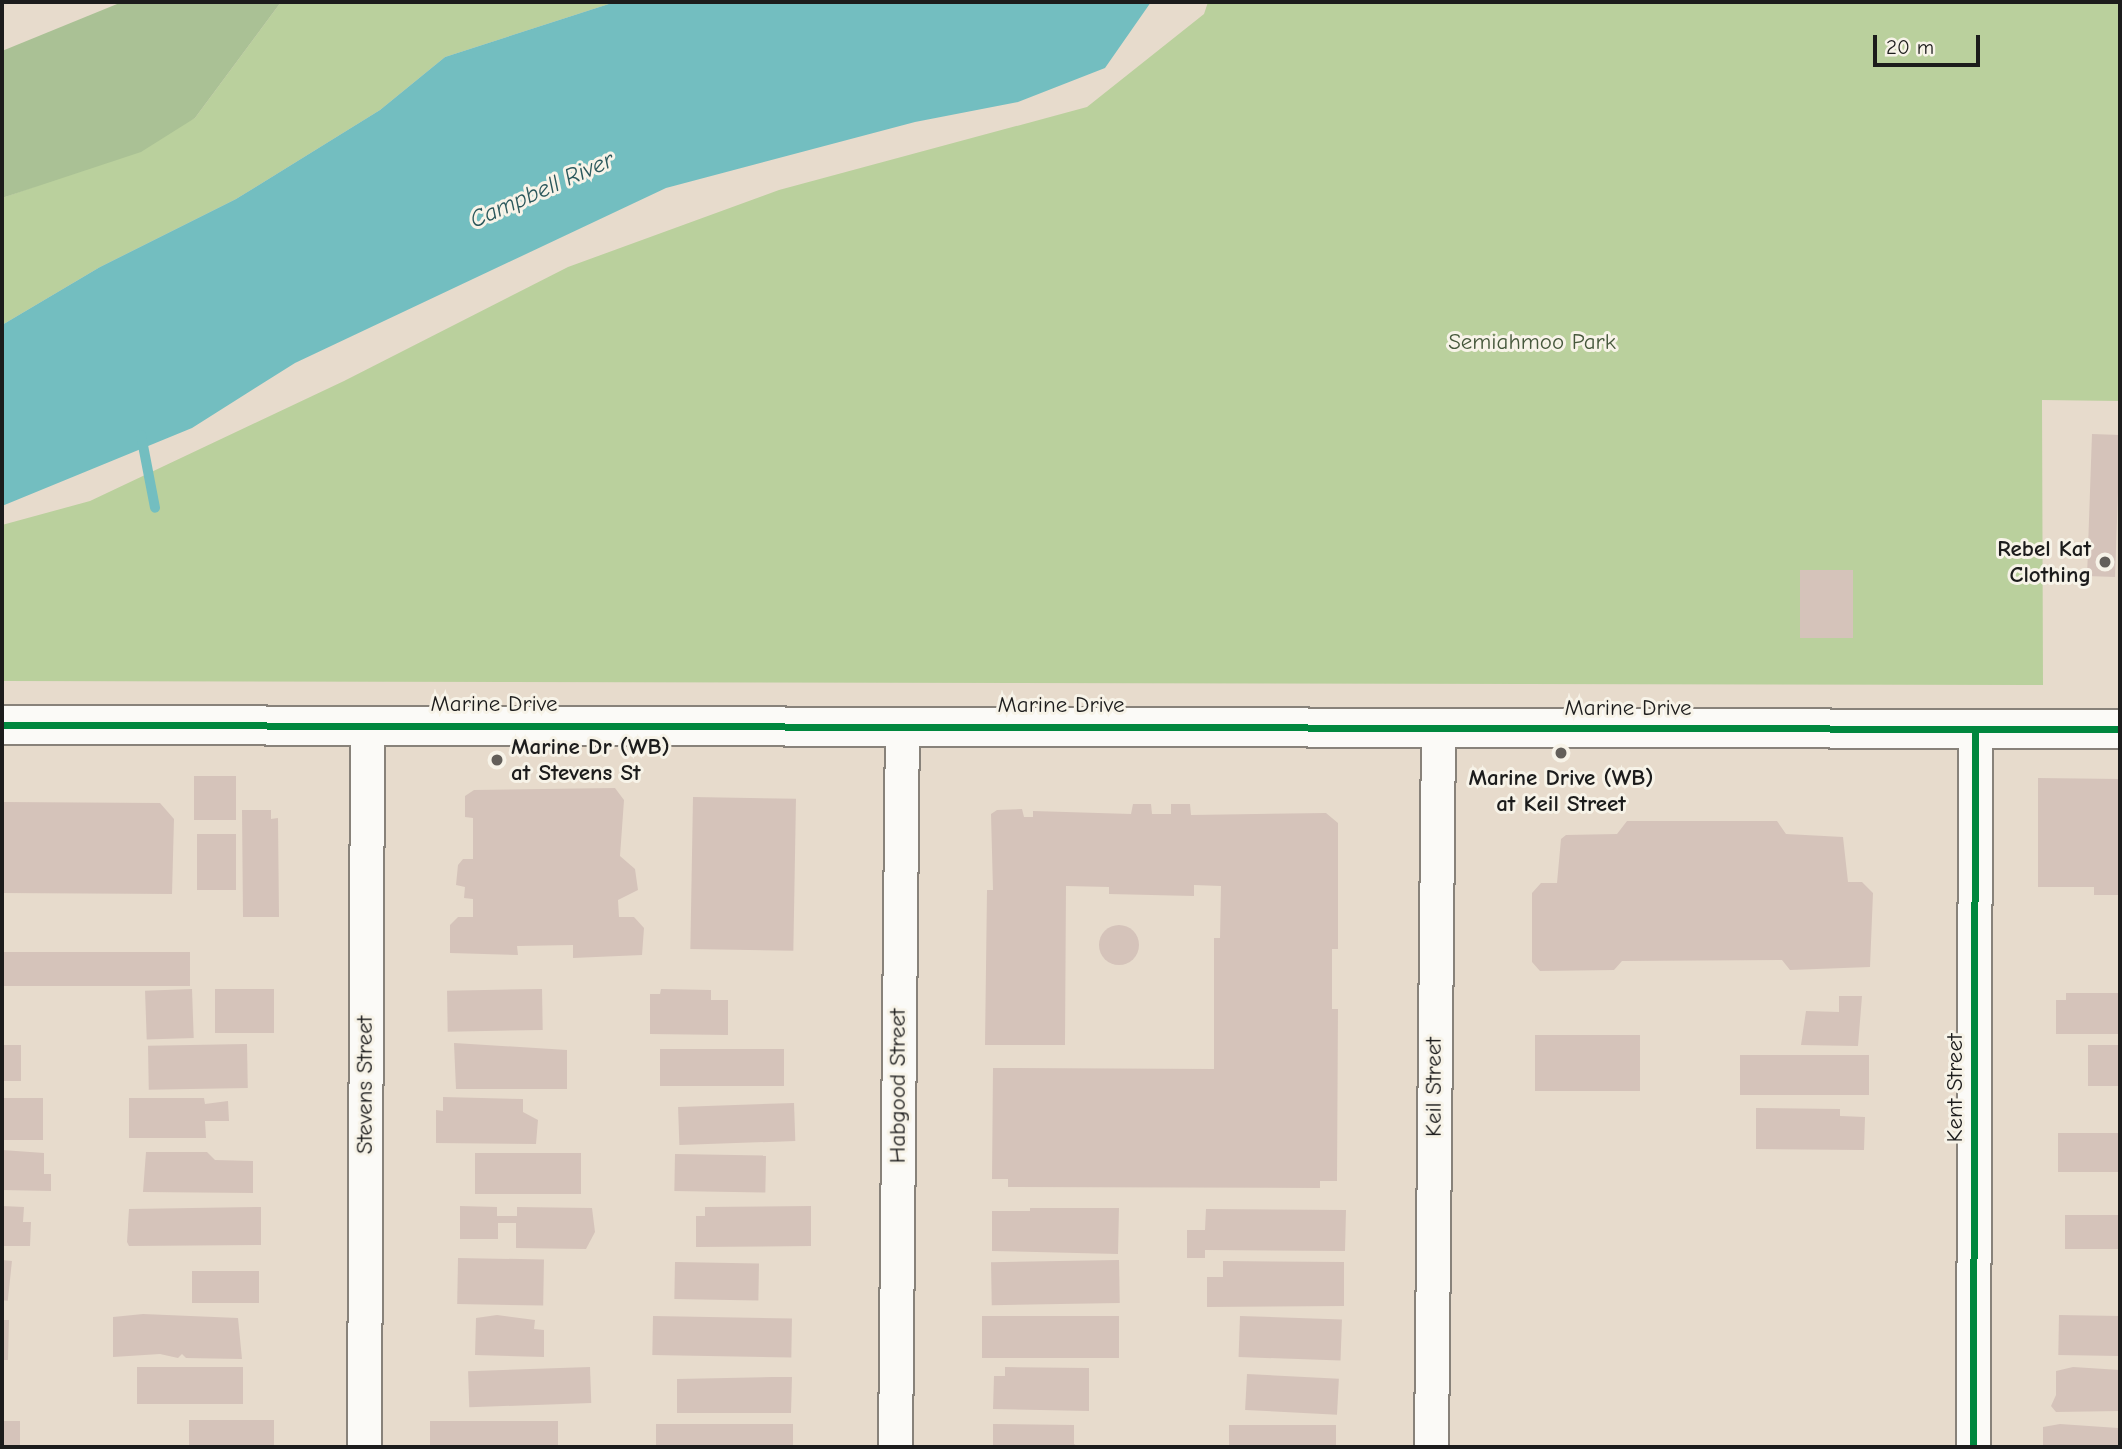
<!DOCTYPE html>
<html>
<head>
<meta charset="utf-8">
<style>
	body { margin:0 }
	#map { position:relative; width:2122px; height:1449px; overflow:hidden; background:#e7dbcc; font-family:"Comic Neue",sans-serif }
	div>[style] { position:absolute }
	.green>* { inset:0; background:#bad09d }
	.forest>* { inset:0; background:#aac195 }
	.water>* { inset:0; background:#73bec0 }
	.stream>* { height:10px; margin:-5px; padding:0 5px; transform-origin:5px; border-radius:5px; background:#73bec0 }
	.building>* { inset:0; background:#d5c3ba; transform-origin:0 0 }
	.round { border-radius:50% }
	.roads { filter:drop-shadow(2px 0 #88827a) drop-shadow(-2px 0 #88827a) drop-shadow(0 2px #88827a) drop-shadow(0 -2px #88827a) }
	.minor>* { height:33px; margin:-16.5px; padding:0 16.5px; transform-origin:16.5px; border-radius:16.5px; background:#fbfaf7 }
	.tertiary>* { height:38px; margin:-19px; padding:0 19px; transform-origin:19px; border-radius:19px; background:#fbfaf7 }
	.cycleway>* { height:7px; margin:-3.5px; padding:0 3.5px; transform-origin:3.5px; border-radius:3.5px; background:#00873e }
	.dots>* { width:19px; height:19px; translate:-50% -50%; box-sizing:border-box; border:4px solid #f7f3e8; border-radius:50% }
	span { translate:-50% -50%; white-space:nowrap; text-align:center; line-height:1.15; -webkit-text-stroke:6px #f7f3e8; paint-order:stroke }
	.park-label { font-size:23px; color:#46583c }
	.poi-label { font-size:23px; color:#1c1c1c; font-weight:700 }
	.right { translate:-100% -50%; text-align:right }
	.left { translate:0 -50%; text-align:left }
	.street-label { font-size:23px; color:#1c1c1c }
	.water-label { font-size:24px; color:#2b585c; font-style:italic }
	.frame { position:absolute; inset:0; border:4px solid #1c1c1c; pointer-events:none }
	.scale { position:absolute; left:1873px; top:35px; width:107px; height:32px; box-sizing:border-box; border:4px solid #1c1c1c; border-top:0; padding-left:9px; font-size:21px; line-height:24px; white-space:nowrap; color:#1c1c1c; -webkit-text-stroke:5px #f7f3e8; paint-order:stroke }
</style>
</head>
<body>
<div id="map">
	<div class="green">
		<div style="clip-path:polygon(281px 2px,615px 2px,445px 57px,380px 110px,236px 199px,100px 267px,2px 325px,2px 198px,68px 175px,195px 118px)"></div>
		<div style="clip-path:polygon(1208px 2px,2120px 2px,2120px 401px,2042px 400px,2043px 685px,2px 681px,2px 525px,90px 501px,344px 381px,568px 267px,779px 190px,1087px 107px,1204px 14px)"></div>
	</div>
	<div class="forest">
		<div style="clip-path:polygon(122px 2px,281px 2px,195px 118px,141px 152px,2px 198px,2px 51px)"></div>
	</div>
	<div class="water">
		<div style="clip-path:polygon(615px 2px,1151px 2px,1105px 68px,1018px 102px,915px 122px,666px 188px,295px 363px,192px 428px,2px 506px,2px 325px,100px 267px,236px 199px,380px 110px,445px 57px)"></div>
	</div>
	<div class="stream">
		<div style="left:141px;top:435px;width:74px;rotate:79.1deg"></div>
	</div>
	<div class="building">
		<div style="left:2092px;top:434px;width:28px;height:142px;rotate:2deg"></div>
		<div style="left:1800px;top:570px;width:53px;height:68px"></div>
		<div style="left:194px;top:776px;width:42px;height:44px"></div>
		<div style="clip-path:polygon(2038px 778px,2120px 779px,2120px 895px,2094px 895px,2094px 887px,2038px 887px)"></div>
		<div style="clip-path:polygon(615px 788px,624px 800px,620px 856px,635px 869px,638px 890px,618px 900px,619px 917px,634px 917px,644px 928px,642px 955px,573px 958px,573px 945px,517px 946px,518px 955px,450px 953px,450px 925px,458px 917px,473px 917px,473px 899px,464px 898px,465px 887px,456px 885px,458px 865px,463px 859px,473px 859px,473px 818px,465px 817px,465px 796px,474px 790px)"></div>
		<div style="left:693px;top:797px;width:103px;height:152px;rotate:1deg"></div>
		<div style="clip-path:polygon(3px 802px,160px 803px,174px 819px,172px 894px,2px 893px)"></div>
		<div style="clip-path:polygon(1133px 804px,1151px 804px,1152px 814px,1171px 814px,1171px 804px,1190px 804px,1191px 815px,1326px 813px,1338px 823px,1338px 949px,1332px 949px,1332px 1009px,1338px 1009px,1337px 1181px,1320px 1181px,1320px 1188px,1008px 1187px,1008px 1179px,992px 1179px,993px 1068px,1214px 1069px,1214px 938px,1220px 938px,1221px 886px,1194px 885px,1194px 896px,1109px 894px,1109px 887px,1066px 886px,1065px 1045px,985px 1045px,987px 890px,993px 890px,991px 814px,997px 810px,1022px 809px,1024px 817px,1033px 817px,1033px 811px,1131px 814px)"></div>
		<div style="clip-path:polygon(242px 810px,271px 810px,271px 819px,278px 818px,279px 917px,243px 917px)"></div>
		<div style="clip-path:polygon(1627px 821px,1777px 821px,1786px 834px,1843px 837px,1848px 882px,1862px 882px,1873px 893px,1870px 967px,1790px 970px,1782px 960px,1622px 961px,1614px 970px,1540px 971px,1532px 962px,1532px 893px,1541px 883px,1557px 883px,1561px 839px,1566px 835px,1617px 834px)"></div>
		<div style="left:197px;top:834px;width:39px;height:56px"></div>
		<div class="round" style="left:1099px;top:925px;width:40px;height:40px"></div>
		<div style="left:2px;top:952px;width:188px;height:34px"></div>
		<div style="left:192px;top:989px;width:49px;height:47px;rotate:88deg"></div>
		<div style="left:215px;top:989px;width:59px;height:44px"></div>
		<div style="left:542px;top:989px;width:41px;height:95px;rotate:89deg"></div>
		<div style="clip-path:polygon(661px 989px,711px 990px,711px 1000px,728px 1000px,728px 1035px,650px 1034px,650px 994px,660px 994px)"></div>
		<div style="clip-path:polygon(2066px 993px,2120px 993px,2120px 1034px,2056px 1034px,2056px 1000px,2066px 1000px)"></div>
		<div style="clip-path:polygon(1839px 996px,1862px 996px,1858px 1046px,1801px 1045px,1806px 1011px,1839px 1012px)"></div>
		<div style="left:1535px;top:1035px;width:105px;height:56px"></div>
		<div style="clip-path:polygon(454px 1043px,567px 1050px,567px 1089px,456px 1089px)"></div>
		<div style="left:247px;top:1044px;width:44px;height:99px;rotate:89deg"></div>
		<div style="left:2px;top:1045px;width:19px;height:36px"></div>
		<div style="left:2088px;top:1045px;width:32px;height:41px"></div>
		<div style="left:784px;top:1049px;width:37px;height:124px;rotate:90deg"></div>
		<div style="left:1740px;top:1055px;width:129px;height:40px"></div>
		<div style="clip-path:polygon(443px 1097px,523px 1099px,523px 1112px,538px 1120px,536px 1144px,436px 1143px,436px 1110px,443px 1111px)"></div>
		<div style="left:2px;top:1098px;width:41px;height:42px"></div>
		<div style="clip-path:polygon(129px 1098px,204px 1098px,205px 1104px,228px 1101px,229px 1121px,205px 1121px,206px 1138px,129px 1138px)"></div>
		<div style="left:794px;top:1103px;width:38px;height:116px;rotate:88deg"></div>
		<div style="clip-path:polygon(1756px 1108px,1840px 1109px,1840px 1116px,1865px 1117px,1864px 1150px,1756px 1149px)"></div>
		<div style="left:2058px;top:1133px;width:62px;height:39px"></div>
		<div style="clip-path:polygon(2px 1150px,44px 1153px,44px 1174px,51px 1174px,51px 1191px,2px 1190px)"></div>
		<div style="clip-path:polygon(146px 1152px,207px 1152px,215px 1160px,253px 1161px,253px 1193px,143px 1192px)"></div>
		<div style="left:475px;top:1153px;width:106px;height:41px"></div>
		<div style="left:675px;top:1154px;width:91px;height:37px;rotate:1deg"></div>
		<div style="clip-path:polygon(2px 1206px,24px 1207px,23px 1222px,31px 1222px,30px 1246px,2px 1246px)"></div>
		<div style="clip-path:polygon(460px 1206px,497px 1207px,497px 1216px,517px 1216px,517px 1207px,592px 1208px,595px 1232px,586px 1249px,516px 1248px,516px 1223px,498px 1223px,498px 1239px,460px 1239px)"></div>
		<div style="clip-path:polygon(811px 1206px,811px 1246px,696px 1247px,696px 1216px,705px 1216px,705px 1207px)"></div>
		<div style="clip-path:polygon(261px 1207px,261px 1245px,129px 1246px,127px 1242px,129px 1209px)"></div>
		<div style="clip-path:polygon(1030px 1208px,1119px 1208px,1118px 1254px,992px 1251px,992px 1211px,1030px 1211px)"></div>
		<div style="clip-path:polygon(1206px 1209px,1346px 1210px,1345px 1251px,1205px 1250px,1205px 1258px,1187px 1258px,1187px 1230px,1205px 1230px)"></div>
		<div style="left:2065px;top:1215px;width:55px;height:34px"></div>
		<div style="left:458px;top:1258px;width:86px;height:46px;rotate:1deg"></div>
		<div style="left:2px;top:1260px;width:10px;height:40px;rotate:6deg"></div>
		<div style="left:1119px;top:1260px;width:43px;height:128px;rotate:89deg"></div>
		<div style="clip-path:polygon(1223px 1261px,1344px 1262px,1344px 1306px,1207px 1307px,1207px 1277px,1223px 1277px)"></div>
		<div style="left:675px;top:1262px;width:84px;height:37px;rotate:1deg"></div>
		<div style="left:259px;top:1271px;width:32px;height:67px;rotate:90deg"></div>
		<div style="clip-path:polygon(143px 1314px,238px 1318px,242px 1359px,186px 1358px,182px 1354px,178px 1358px,160px 1354px,113px 1357px,113px 1317px)"></div>
		<div style="clip-path:polygon(497px 1315px,535px 1320px,534px 1329px,544px 1330px,544px 1357px,475px 1355px,476px 1318px)"></div>
		<div style="left:2059px;top:1315px;width:61px;height:40px;rotate:1deg"></div>
		<div style="left:653px;top:1316px;width:139px;height:39px;rotate:1deg"></div>
		<div style="left:982px;top:1316px;width:137px;height:42px"></div>
		<div style="left:1240px;top:1316px;width:102px;height:41px;rotate:2deg"></div>
		<div style="clip-path:polygon(2px 1320px,9px 1320px,8px 1360px,2px 1360px)"></div>
		<div style="left:137px;top:1367px;width:106px;height:37px"></div>
		<div style="left:590px;top:1367px;width:36px;height:122px;rotate:88deg"></div>
		<div style="clip-path:polygon(1005px 1367px,1089px 1368px,1089px 1411px,993px 1409px,994px 1376px,1005px 1376px)"></div>
		<div style="clip-path:polygon(2073px 1367px,2120px 1370px,2120px 1411px,2056px 1412px,2051px 1406px,2056px 1395px,2056px 1371px)"></div>
		<div style="left:1247px;top:1374px;width:92px;height:36px;rotate:3deg"></div>
		<div style="clip-path:polygon(772px 1377px,792px 1377px,791px 1413px,677px 1413px,677px 1379px)"></div>
		<div style="left:274px;top:1420px;width:27px;height:85px;rotate:90deg"></div>
		<div style="left:2px;top:1421px;width:18px;height:26px"></div>
		<div style="left:430px;top:1421px;width:128px;height:26px"></div>
		<div style="left:793px;top:1424px;width:23px;height:137px;rotate:90deg"></div>
		<div style="clip-path:polygon(993px 1424px,1074px 1425px,1074px 1444px,1078px 1447px,993px 1447px)"></div>
		<div style="clip-path:polygon(2060px 1424px,2118px 1428px,2118px 1447px,2043px 1447px,2043px 1427px)"></div>
		<div style="left:1229px;top:1425px;width:107px;height:22px"></div>
	</div>
	<div class="roads">
		<div class="minor">
			<div style="left:364px;top:1447px;width:723px;rotate:-89.76deg"></div>
			<div style="left:895px;top:1447px;width:723px;rotate:-89.45deg"></div>
			<div style="left:1431px;top:1447px;width:721px;rotate:-89.44deg"></div>
			<div style="left:1973px;top:1447px;width:718px;rotate:-89.84deg"></div>
		</div>
		<div class="tertiary">
			<div style="left:2px;top:725px;width:2118px;rotate:0.11deg"></div>
		</div>
	</div>
	<div class="cycleway">
		<div style="left:2px;top:725px;width:2118px;rotate:0.11deg"></div>
		<div style="left:1973px;top:1447px;width:718px;rotate:-89.84deg"></div>
	</div>
	<div class="dots">
		<div style="left:2105px;top:562px;background:#635f5a"></div>
		<div style="left:1561px;top:753px;background:#635f5a"></div>
		<div style="left:497px;top:760px;background:#635f5a"></div>
	</div>
	<div class="park-label">
		<span style="left:1532px;top:342px">Semiahmoo Park</span>
	</div>
	<div class="poi-label">
		<span class="right" style="left:2091px;top:562px">Rebel Kat<br>Clothing</span>
		<span class="left" style="left:511px;top:760px">Marine Dr (WB)<br>at Stevens St</span>
		<span style="left:1561px;top:791px">Marine Drive (WB)<br>at Keil Street</span>
	</div>
	<div class="street-label">
		<span style="left:494px;top:704px">Marine Drive</span>
		<span style="left:1061px;top:705px">Marine Drive</span>
		<span style="left:1628px;top:708px">Marine Drive</span>
		<span style="left:365px;top:1085px;rotate:-90deg">Stevens Street</span>
		<span style="left:898px;top:1086px;rotate:-90deg">Habgood Street</span>
		<span style="left:1434px;top:1087px;rotate:-90deg">Keil Street</span>
		<span style="left:1955px;top:1088px;rotate:-90deg">Kent Street</span>
	</div>
	<div class="water-label">
		<span style="left:542px;top:190px;rotate:-24deg">Campbell River</span>
	</div>
	<div class="frame"></div>
	<div class="scale">20 m</div>
</div>
</body>
</html>
